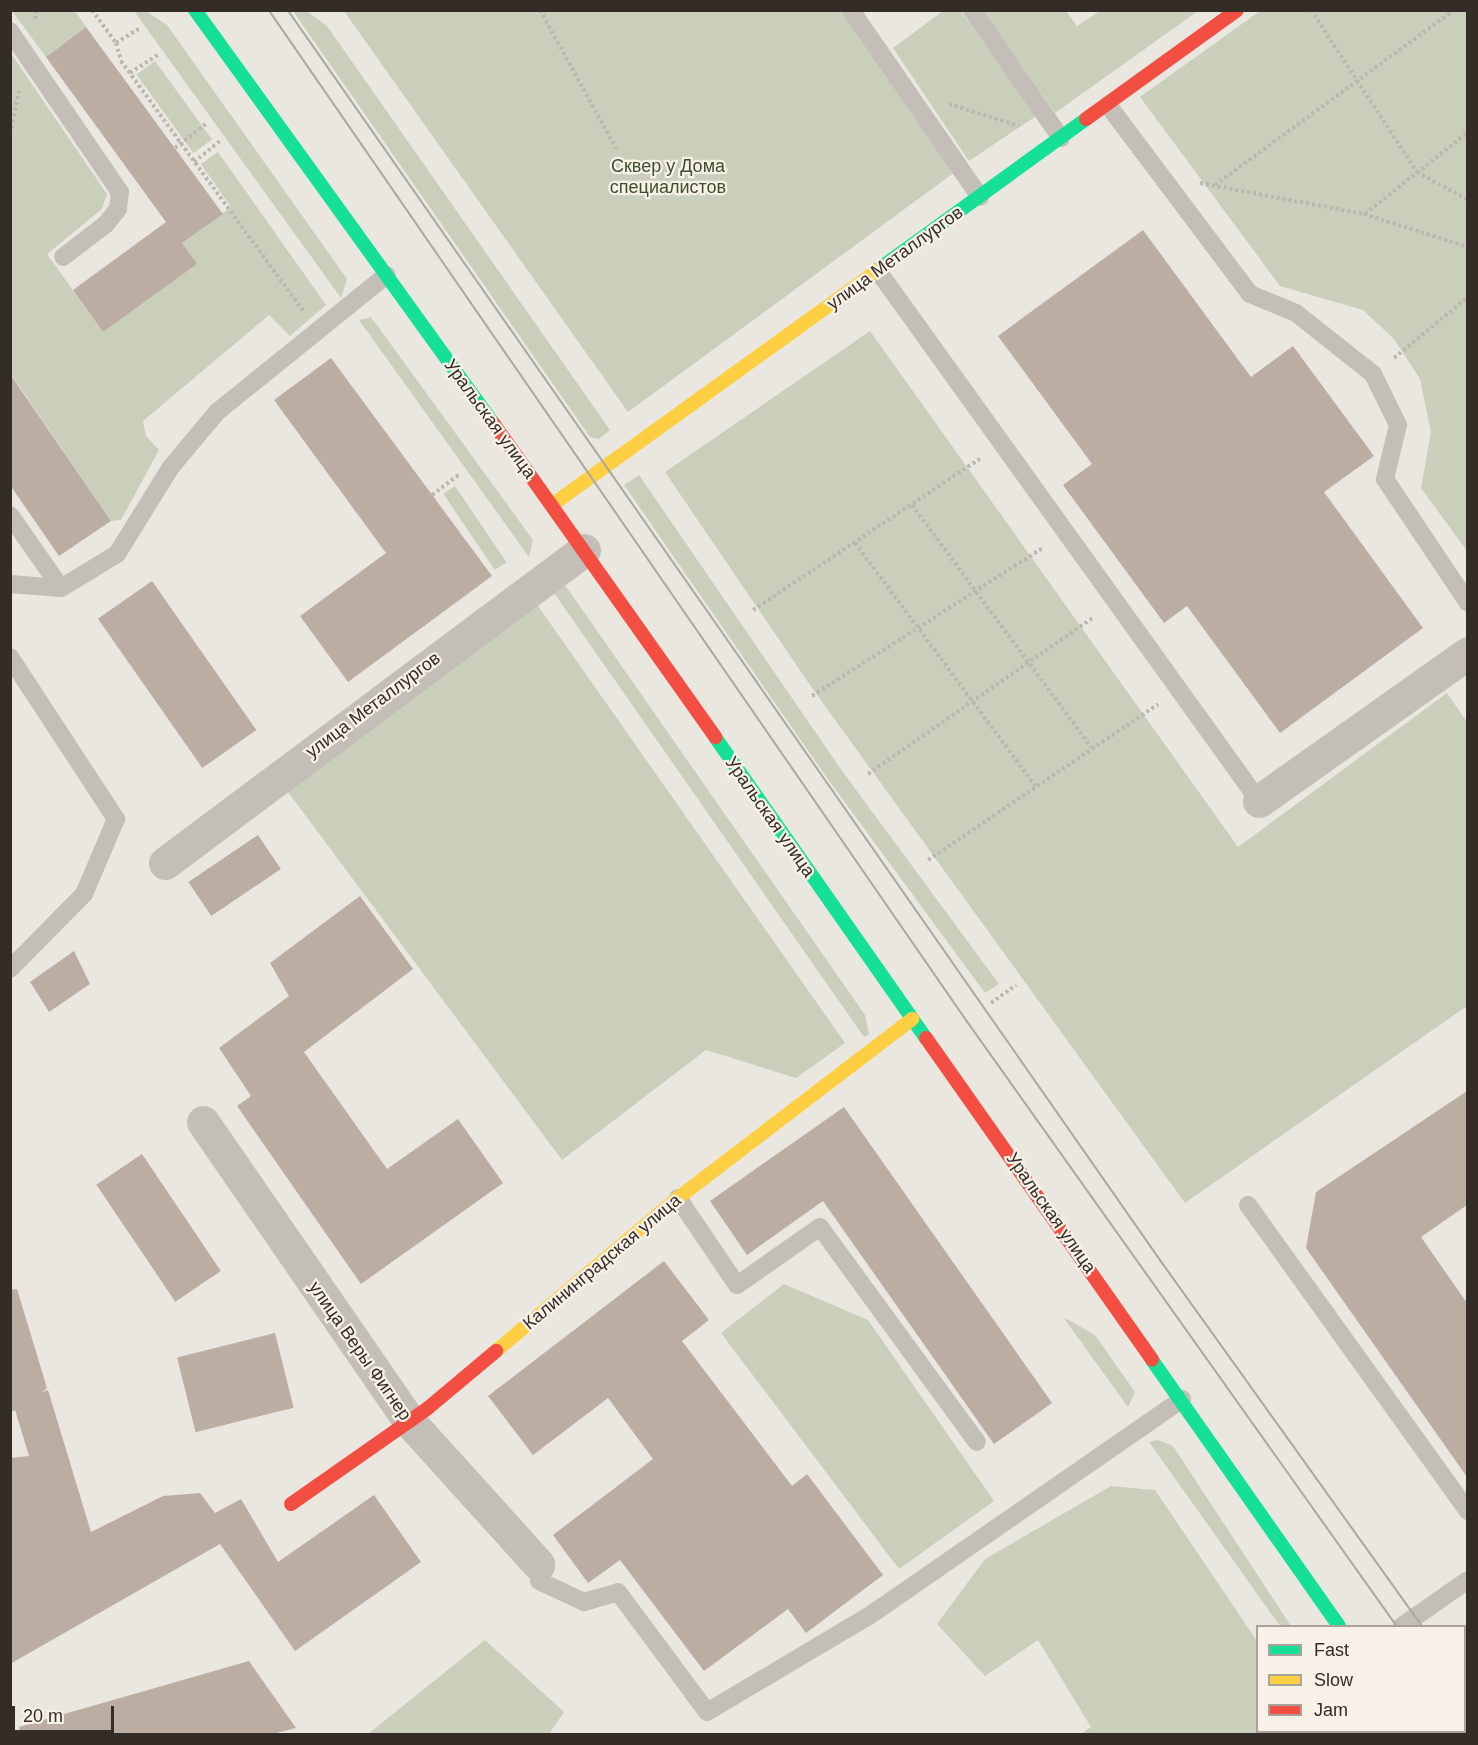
<!DOCTYPE html>
<html>
<head>
<meta charset="utf-8">
<style>
	body { margin:0 }
	#map { position:relative; width:1478px; height:1745px; overflow:hidden; background:#eae7e0; font-family:Arial,sans-serif }
	div>[style] { position:absolute }
	.green>* { inset:0; background:#c9cfbb; transform-origin:0 0 }
	.building>* { inset:0; background:#bcada3; transform-origin:0 0 }
	.path>* { height:4px; margin-top:-2px; transform-origin:0; background:repeating-linear-gradient(90deg,#bcb7b1 0 3px,transparent 0 6px) }
	.lane>* { height:18px; margin:-9px; padding:0 9px; transform-origin:9px; border-radius:9px; background:#c3beb8 }
	.street>* { height:33px; margin:-16.5px; padding:0 16.5px; transform-origin:16.5px; border-radius:16.5px; background:#c3beb8 }
	.fast>* { height:14px; margin:-7px; padding:0 7px; transform-origin:7px; border-radius:7px; background:#16e098 }
	.slow>* { height:14px; margin:-7px; padding:0 7px; transform-origin:7px; border-radius:7px; background:#ffcf43 }
	.jam>* { height:14px; margin:-7px; padding:0 7px; transform-origin:7px; border-radius:7px; background:#f24e42 }
	.tram>* { height:1.5px; margin:-0.75px; padding:0 0.75px; transform-origin:0.75px; border-radius:0.75px; background:#aba7a2 }
	span { translate:-50% -50%; white-space:nowrap; text-align:center; line-height:1.15; -webkit-text-stroke:4.5px #f7f1e7; paint-order:stroke }
	.park-label { font-size:18px; color:#3f4f2e }
	.street-label { font-size:18px; color:#332c27 }
	.frame { position:absolute; inset:0; border:12px solid #332c27; pointer-events:none }
	.legend { position:absolute; left:1256px; top:1625px; width:210px; height:108px; box-sizing:border-box; background:#f7f1e7; border:2px solid #a9a29a; margin:0; padding:8px 10px; list-style:none; font-size:18px; color:#332c27 }
	.legend li { display:flex; align-items:center; gap:12px; height:30px }
	.legend b { width:30px; border:2px solid #a9a29a }
	.scale { position:absolute; left:12px; top:1706px; width:102px; height:27px; box-sizing:border-box; border:3px solid #332c27; border-top:0; padding-left:8px; font-size:18px; line-height:21px; white-space:nowrap; color:#332c27; -webkit-text-stroke:4px #f7f1e7; paint-order:stroke }
</style>
</head>
<body>
<div id="map">
	<div class="green">
		<div style="clip-path:polygon(12px 11px,75px 11px,86px 27px,46px 57px)"></div>
		<div style="clip-path:polygon(134px 11px,146px 11px,167px 25px,347px 279px,341px 298px)"></div>
		<div style="clip-path:polygon(293px 11px,307px 11px,327px 26px,610px 430px,599px 439px,590px 437px)"></div>
		<div style="clip-path:polygon(344px 11px,845px 11px,955px 172px,628px 412px)"></div>
		<div style="clip-path:polygon(943px 11px,961px 11px,1036px 116px,969px 161px,893px 48px)"></div>
		<div style="clip-path:polygon(983px 11px,1066px 11px,1077px 26px,1100px 11px,1198px 11px,1055px 113px)"></div>
		<div style="clip-path:polygon(1260px 11px,1467px 11px,1467px 551px,1421px 488px,1431px 432px,1420px 379px,1394px 339px,1363px 310px,1280px 286px,1140px 97px)"></div>
		<div style="clip-path:polygon(10px 52px,107px 194px,102px 209px,47px 254px,103px 332px,196px 264px,182px 243px,231px 207px,201px 164px,218px 152px,326px 305px,290px 336px,269px 315px,143px 421px,146px 436px,159px 450px,121px 520px,111px 521px,11px 374px)"></div>
		<div style="left:155px;top:61px;width:97px;height:23px;rotate:54deg"></div>
		<div style="clip-path:polygon(371px 317px,533px 540px,529px 557px,359px 320px)"></div>
		<div style="clip-path:polygon(870px 331px,1238px 847px,1447px 693px,1467px 722px,1467px 1006px,1185px 1203px,812px 688px,665px 472px)"></div>
		<div style="clip-path:polygon(639px 475px,840px 768px,999px 984px,985px 993px,827px 778px,624px 485px)"></div>
		<div style="left:455px;top:486px;width:92px;height:14px;rotate:56deg"></div>
		<div style="clip-path:polygon(547px 583px,565px 585px,865px 1015px,869px 1034px,864px 1037px)"></div>
		<div style="clip-path:polygon(531px 596px,845px 1043px,796px 1078px,706px 1050px,562px 1160px,288px 792px,304px 766px)"></div>
		<div style="clip-path:polygon(784px 1284px,868px 1320px,994px 1501px,899px 1569px,721px 1333px)"></div>
		<div style="clip-path:polygon(1063px 1317px,1095px 1335px,1135px 1392px,1128px 1407px)"></div>
		<div style="clip-path:polygon(1158px 1440px,1173px 1446px,1291px 1626px,1280px 1626px,1149px 1442px)"></div>
		<div style="clip-path:polygon(1111px 1486px,1155px 1490px,1257px 1641px,1258px 1732px,1324px 1734px,1081px 1734px,1091px 1727px,1038px 1640px,985px 1676px,937px 1624px,985px 1559px)"></div>
		<div style="clip-path:polygon(485px 1640px,564px 1712px,549px 1734px,368px 1734px)"></div>
	</div>
	<div class="building">
		<div style="clip-path:polygon(86px 27px,223px 214px,182px 243px,197px 264px,103px 332px,73px 290px,166px 222px,46px 57px)"></div>
		<div style="clip-path:polygon(1143px 230px,1251px 377px,1293px 346px,1374px 456px,1324px 492px,1423px 628px,1280px 733px,1187px 606px,1164px 623px,1063px 485px,1092px 464px,998px 336px)"></div>
		<div style="clip-path:polygon(331px 358px,492px 576px,348px 682px,300px 616px,386px 553px,274px 400px)"></div>
		<div style="clip-path:polygon(10px 374px,111px 521px,59px 556px,10px 485px)"></div>
		<div style="left:152px;top:581px;width:182px;height:66px;rotate:55deg"></div>
		<div style="left:258px;top:835px;width:41px;height:84px;rotate:56deg"></div>
		<div style="clip-path:polygon(360px 896px,413px 969px,304px 1052px,387px 1169px,458px 1119px,503px 1183px,361px 1284px,237px 1106px,251px 1096px,219px 1048px,289px 996px,270px 963px)"></div>
		<div style="clip-path:polygon(74px 951px,90px 984px,49px 1012px,30px 982px)"></div>
		<div style="clip-path:polygon(1467px 1091px,1467px 1205px,1421px 1237px,1467px 1303px,1467px 1477px,1306px 1248px,1316px 1192px)"></div>
		<div style="clip-path:polygon(844px 1107px,1052px 1403px,994px 1444px,823px 1201px,747px 1255px,710px 1201px)"></div>
		<div style="left:142px;top:1154px;width:141px;height:55px;rotate:56deg"></div>
		<div style="clip-path:polygon(664px 1261px,709px 1320px,682px 1341px,792px 1486px,807px 1474px,883px 1575px,806px 1633px,788px 1609px,704px 1671px,620px 1560px,588px 1583px,553px 1535px,653px 1459px,608px 1398px,533px 1455px,488px 1396px)"></div>
		<div style="clip-path:polygon(17px 1289px,47px 1388px,42px 1392px,48px 1390px,91px 1532px,163px 1496px,200px 1493px,215px 1513px,241px 1499px,278px 1562px,374px 1495px,421px 1562px,295px 1651px,220px 1544px,10px 1664px,10px 1458px,29px 1456px,15px 1410px,10px 1413px,10px 1290px)"></div>
		<div style="left:275px;top:1333px;width:77px;height:101px;rotate:76deg"></div>
		<div style="clip-path:polygon(249px 1661px,296px 1728px,272px 1734px,20px 1734px,19px 1727px)"></div>
	</div>
	<div class="path">
		<div style="left:92px;top:10px;width:41px;rotate:54deg"></div>
		<div style="left:116px;top:43px;width:19px;rotate:74deg"></div>
		<div style="left:121px;top:61px;width:309px;rotate:53.9deg"></div>
		<div style="left:540px;top:10px;width:158px;rotate:61.2deg"></div>
		<div style="left:1311px;top:10px;width:194px;rotate:56.8deg"></div>
		<div style="left:1417px;top:172px;width:58px;rotate:28.8deg"></div>
		<div style="left:35px;top:19px;width:9px;rotate:-77deg"></div>
		<div style="left:116px;top:43px;width:28px;rotate:-32deg"></div>
		<div style="left:130px;top:73px;width:35px;rotate:-33deg"></div>
		<div style="left:949px;top:104px;width:73px;rotate:17.4deg"></div>
		<div style="left:10px;top:134px;width:44px;rotate:-78.2deg"></div>
		<div style="left:175px;top:148px;width:41px;rotate:-38deg"></div>
		<div style="left:194px;top:162px;width:33px;rotate:-39deg"></div>
		<div style="left:1200px;top:183px;width:167px;rotate:10.7deg"></div>
		<div style="left:1364px;top:214px;width:109px;rotate:17.6deg"></div>
		<div style="left:1215px;top:185px;width:296px;rotate:-36.2deg"></div>
		<div style="left:1365px;top:214px;width:132px;rotate:-38.5deg"></div>
		<div style="left:1394px;top:358px;width:96px;rotate:-39.5deg"></div>
		<div style="left:432px;top:495px;width:35px;rotate:-37deg"></div>
		<div style="left:912px;top:505px;width:302px;rotate:53.5deg"></div>
		<div style="left:855px;top:543px;width:305px;rotate:53.4deg"></div>
		<div style="left:753px;top:610px;width:275px;rotate:-33.7deg"></div>
		<div style="left:812px;top:696px;width:276px;rotate:-32.7deg"></div>
		<div style="left:868px;top:774px;width:275px;rotate:-34.8deg"></div>
		<div style="left:928px;top:860px;width:278px;rotate:-34.1deg"></div>
		<div style="left:991px;top:1003px;width:31px;rotate:-36deg"></div>
	</div>
	<div class="lane">
		<div style="left:851px;top:10px;width:227px;rotate:55.4deg"></div>
		<div style="left:972px;top:10px;width:156px;rotate:55.2deg"></div>
		<div style="left:10px;top:31px;width:195px;rotate:55.7deg"></div>
		<div style="left:120px;top:192px;width:17px;rotate:97deg"></div>
		<div style="left:118px;top:209px;width:19px;rotate:129deg"></div>
		<div style="left:106px;top:224px;width:54px;rotate:142.5deg"></div>
		<div style="left:1108px;top:105px;width:236px;rotate:53.1deg"></div>
		<div style="left:1250px;top:294px;width:50px;rotate:22.4deg"></div>
		<div style="left:1296px;top:313px;width:98px;rotate:38.4deg"></div>
		<div style="left:1373px;top:374px;width:57px;rotate:63.9deg"></div>
		<div style="left:1398px;top:425px;width:56px;rotate:103.5deg"></div>
		<div style="left:1385px;top:479px;width:149px;rotate:56.2deg"></div>
		<div style="left:878px;top:271px;width:653px;rotate:54.29deg"></div>
		<div style="left:10px;top:515px;width:89px;rotate:55.1deg"></div>
		<div style="left:10px;top:584px;width:51px;rotate:4.5deg"></div>
		<div style="left:61px;top:588px;width:66px;rotate:-31.3deg"></div>
		<div style="left:117px;top:554px;width:102px;rotate:-58.2deg"></div>
		<div style="left:171px;top:467px;width:72px;rotate:-50.1deg"></div>
		<div style="left:217px;top:412px;width:218px;rotate:-38.9deg"></div>
		<div style="left:10px;top:657px;width:194px;rotate:56.8deg"></div>
		<div style="left:116px;top:819px;width:82px;rotate:113.1deg"></div>
		<div style="left:84px;top:894px;width:105px;rotate:134.6deg"></div>
		<div style="left:678px;top:1198px;width:105px;rotate:55.9deg"></div>
		<div style="left:737px;top:1285px;width:101px;rotate:-34.9deg"></div>
		<div style="left:820px;top:1227px;width:266px;rotate:53.9deg"></div>
		<div style="left:1248px;top:1205px;width:377px;rotate:54.3deg"></div>
		<div style="left:539px;top:1581px;width:50px;rotate:25deg"></div>
		<div style="left:584px;top:1602px;width:35px;rotate:-16deg"></div>
		<div style="left:618px;top:1592px;width:149px;rotate:53.4deg"></div>
		<div style="left:707px;top:1712px;width:188px;rotate:-30.7deg"></div>
		<div style="left:869px;top:1616px;width:381px;rotate:-34.7deg"></div>
		<div style="left:1402px;top:1626px;width:80px;rotate:-34.9deg"></div>
	</div>
	<div class="street">
		<div style="left:1259px;top:801px;width:256px;rotate:-35.3deg"></div>
		<div style="left:165px;top:863px;width:523px;rotate:-36.76deg"></div>
		<div style="left:203px;top:1122px;width:363px;rotate:55.4deg"></div>
		<div style="left:409px;top:1421px;width:193px;rotate:47.9deg"></div>
	</div>
	<div class="fast">
		<div style="left:195px;top:10px;width:509px;rotate:54.19deg"></div>
		<div style="left:883px;top:266px;width:251px;rotate:-35.9deg"></div>
		<div style="left:715px;top:737px;width:368px;rotate:55deg"></div>
		<div style="left:1152px;top:1360px;width:325px;rotate:54.9deg"></div>
	</div>
	<div class="slow">
		<div style="left:552px;top:505px;width:408px;rotate:-35.8deg"></div>
		<div style="left:496px;top:1351px;width:238px;rotate:-40.1deg"></div>
		<div style="left:678px;top:1198px;width:295px;rotate:-37.4deg"></div>
	</div>
	<div class="jam">
		<div style="left:1086px;top:119px;width:186px;rotate:-35.8deg"></div>
		<div style="left:493px;top:423px;width:385px;rotate:54.7deg"></div>
		<div style="left:926px;top:1038px;width:393px;rotate:54.9deg"></div>
		<div style="left:291px;top:1504px;width:167px;rotate:-35deg"></div>
		<div style="left:428px;top:1408px;width:89px;rotate:-40deg"></div>
		<div style="left:1412px;top:1732px;width:3px;rotate:45deg"></div>
	</div>
	<div class="tram">
		<div style="left:269px;top:10px;width:1229px;rotate:55.38deg"></div>
		<div style="left:967px;top:1021px;width:742px;rotate:54.6deg"></div>
		<div style="left:288px;top:10px;width:1525px;rotate:55.09deg"></div>
		<div style="left:1161px;top:1261px;width:449px;rotate:54.4deg"></div>
		<div style="left:1464px;top:1687px;width:6px;rotate:45deg"></div>
		<div style="left:1464px;top:1721px;width:6px;rotate:45deg"></div>
	</div>
	<div class="park-label">
		<span style="left:668px;top:177px">Сквер у Дома<br>специалистов</span>
	</div>
	<div class="street-label">
		<span style="left:895px;top:258px;rotate:-36deg">улица Металлургов</span>
		<span style="left:490px;top:419px;rotate:54deg">Уральская улица</span>
		<span style="left:373px;top:705px;rotate:-37deg">улица Металлургов</span>
		<span style="left:770px;top:817px;rotate:55deg">Уральская улица</span>
		<span style="left:1051px;top:1213px;rotate:55deg">Уральская улица</span>
		<span style="left:602px;top:1262px;rotate:-40deg">Калининградская улица</span>
		<span style="left:360px;top:1351px;rotate:55deg">улица Веры Фигнер</span>
	</div>
	<div class="frame"></div>
	<ul class="legend">
	<li><b style="height:8px;background:#16e098"></b>Fast</li>
	<li><b style="height:8px;background:#ffcf43"></b>Slow</li>
	<li><b style="height:8px;background:#f24e42"></b>Jam</li>
	</ul>
	<div class="scale">20 m</div>
</div>
</body>
</html>
